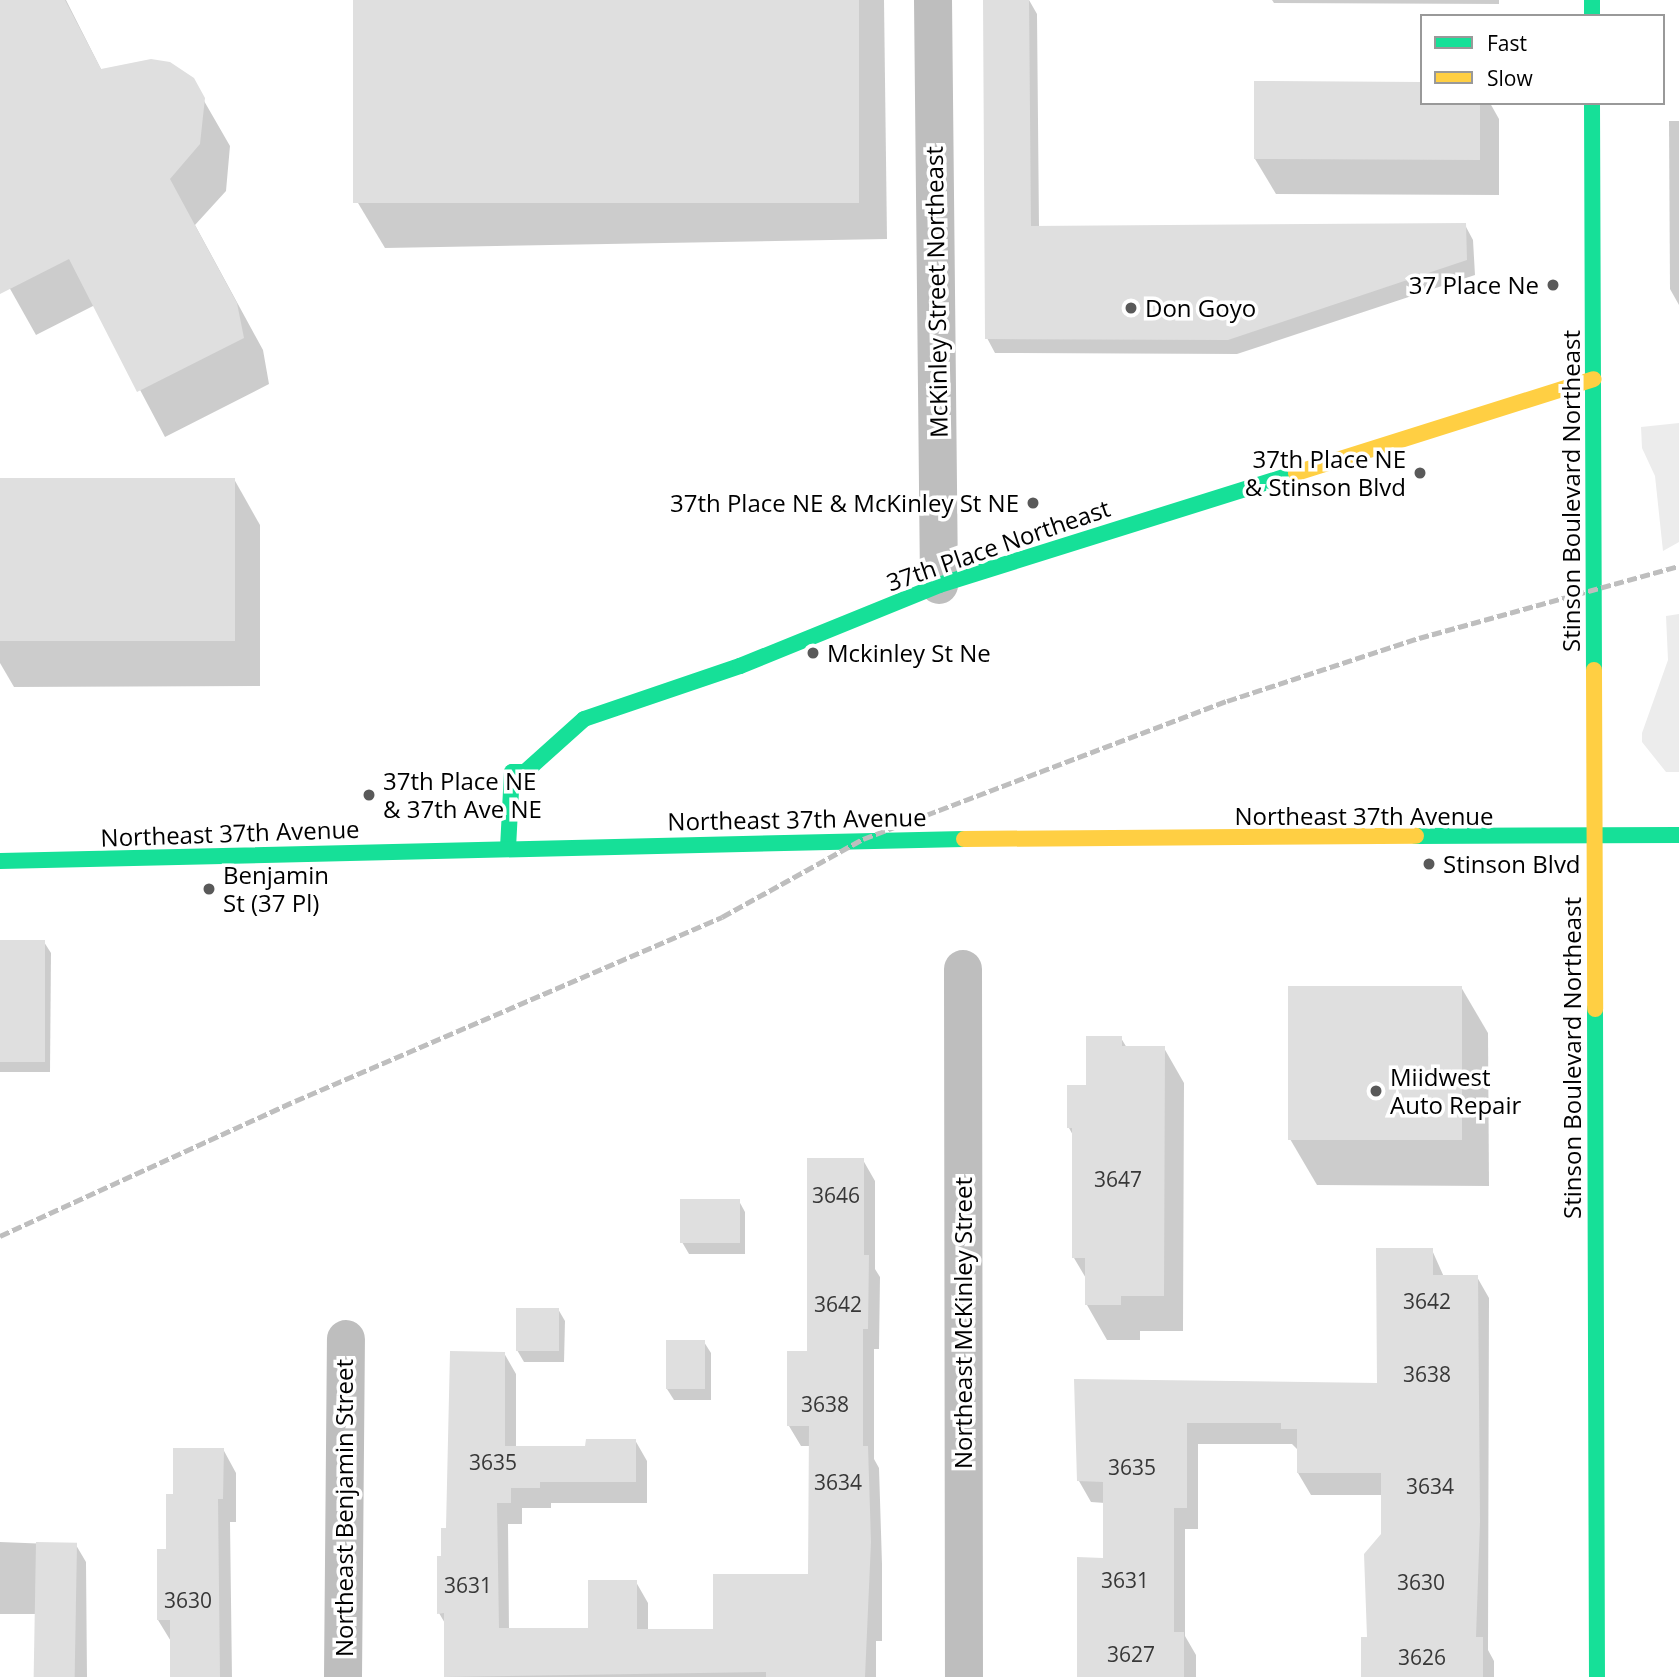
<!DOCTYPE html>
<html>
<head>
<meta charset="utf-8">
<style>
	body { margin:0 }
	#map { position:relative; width:1679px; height:1677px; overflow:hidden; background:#fff; font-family:"Open Sans",sans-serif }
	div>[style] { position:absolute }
	.green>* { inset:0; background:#ececec }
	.shadow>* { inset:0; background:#0003 }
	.building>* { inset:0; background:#dfdfdf; transform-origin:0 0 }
	.street>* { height:38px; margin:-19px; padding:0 19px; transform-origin:19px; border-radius:19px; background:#bebebe }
	.fast>* { height:16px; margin:-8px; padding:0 8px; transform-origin:8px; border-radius:8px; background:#16e098 }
	.slow>* { height:16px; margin:-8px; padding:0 8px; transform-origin:8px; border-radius:8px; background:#ffcf43 }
	.rail>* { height:5px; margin-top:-2.5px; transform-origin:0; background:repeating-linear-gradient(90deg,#bebebe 0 10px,transparent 0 13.5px) }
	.dots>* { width:19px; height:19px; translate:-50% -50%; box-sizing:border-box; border:4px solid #fff; border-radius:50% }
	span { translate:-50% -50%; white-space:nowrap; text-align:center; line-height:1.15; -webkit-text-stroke:7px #fff; paint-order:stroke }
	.number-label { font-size:21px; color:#383838 }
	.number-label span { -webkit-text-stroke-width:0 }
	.poi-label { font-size:24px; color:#000 }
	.right { translate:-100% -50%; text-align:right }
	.left { translate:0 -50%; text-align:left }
	.street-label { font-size:24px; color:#000 }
	.legend { position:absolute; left:1420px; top:14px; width:245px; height:91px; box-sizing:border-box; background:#fff; border:2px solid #999; margin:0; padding:9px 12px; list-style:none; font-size:21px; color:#000 }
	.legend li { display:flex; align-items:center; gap:14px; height:35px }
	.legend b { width:35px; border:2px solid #999 }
</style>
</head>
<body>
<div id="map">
	<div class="green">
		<div style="clip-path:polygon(1679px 423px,1679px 542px,1663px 551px,1655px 476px,1642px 448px,1641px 427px)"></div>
		<div style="clip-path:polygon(1679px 614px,1679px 772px,1666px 772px,1642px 742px,1642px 733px,1668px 660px,1666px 616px)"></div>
	</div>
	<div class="shadow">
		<div style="clip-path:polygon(0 0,66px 0,102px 71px,192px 80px,230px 146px,226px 191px,195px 225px,263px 350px,269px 384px,165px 437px,95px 305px,36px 335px,0 271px)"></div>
		<div style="clip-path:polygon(355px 0,884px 0,887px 239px,385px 248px,358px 203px)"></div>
		<div style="clip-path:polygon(985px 0,1029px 0,1037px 14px,1039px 227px,1465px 225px,1473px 240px,1475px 275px,1237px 354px,995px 353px,987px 338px)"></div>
		<div style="clip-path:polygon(1272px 0,1499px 0,1499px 4px,1274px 3px)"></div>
		<div style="clip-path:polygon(1422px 103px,1490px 103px,1499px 119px,1499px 195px,1276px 194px,1255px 159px)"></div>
		<div style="clip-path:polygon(1669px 121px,1679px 121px,1679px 305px,1670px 289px)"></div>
		<div style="clip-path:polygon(234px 479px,260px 525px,260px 686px,14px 687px,0 663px,0 483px)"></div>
		<div style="clip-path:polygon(0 942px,44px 942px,51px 953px,50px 1072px,0 1072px)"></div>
		<div style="clip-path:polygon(1461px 987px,1488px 1033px,1489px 1186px,1317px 1185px,1290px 1139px)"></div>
		<div style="clip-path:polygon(1121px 1038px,1127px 1048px,1164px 1048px,1184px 1083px,1183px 1331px,1140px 1331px,1140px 1340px,1107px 1340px,1087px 1305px,1087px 1280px,1074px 1258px,1074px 1137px,1069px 1128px,1069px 1086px,1087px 1086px)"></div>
		<div style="clip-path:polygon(863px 1160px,875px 1181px,875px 1269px,880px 1277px,879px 1349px,874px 1349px,874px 1459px,879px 1468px,882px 1564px,882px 1641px,876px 1641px,876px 1677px,447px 1677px,446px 1625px,439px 1613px,447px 1530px,504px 1353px,516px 1374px,516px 1448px,587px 1448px,635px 1440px,647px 1461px,647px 1503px,551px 1503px,551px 1508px,522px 1508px,522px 1524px,508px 1524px,509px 1630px,590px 1630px,636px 1582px,648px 1603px,648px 1631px,715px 1631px,810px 1576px,811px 1446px,801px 1446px,789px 1426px)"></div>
		<div style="clip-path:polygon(739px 1201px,745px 1212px,745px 1254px,689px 1254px,682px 1242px)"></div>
		<div style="clip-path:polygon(1432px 1250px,1444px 1277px,1477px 1277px,1489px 1298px,1488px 1650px,1494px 1661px,1494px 1677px,1363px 1677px,1382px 1534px,1382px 1495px,1311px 1495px,1298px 1473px,1298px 1450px,1292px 1444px,1198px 1444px,1198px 1529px,1185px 1529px,1185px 1636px,1196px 1655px,1196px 1677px,1079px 1677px,1105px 1559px,1105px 1503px,1091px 1502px,1079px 1481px,1076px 1381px,1379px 1384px)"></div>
		<div style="clip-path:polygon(558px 1309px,565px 1321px,564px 1362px,524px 1362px,517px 1350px)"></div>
		<div style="clip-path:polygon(704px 1342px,711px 1353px,711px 1400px,674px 1400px,667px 1389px)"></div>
		<div style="clip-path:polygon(223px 1449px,236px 1473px,236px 1522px,230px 1522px,232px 1677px,171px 1677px,172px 1643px,158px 1620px,158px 1550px,167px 1550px,175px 1495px)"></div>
		<div style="clip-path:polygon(0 1542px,76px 1545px,86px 1562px,87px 1677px,39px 1677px,39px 1614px,0 1614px)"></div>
	</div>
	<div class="building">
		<div style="clip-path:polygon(0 0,65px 0,101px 69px,151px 59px,170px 62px,194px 78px,205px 98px,200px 144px,170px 179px,237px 303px,244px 338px,137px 392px,69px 259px,0 294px)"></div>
		<div style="left:353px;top:0;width:506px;height:203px"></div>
		<div style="clip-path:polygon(983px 0,1029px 0,1031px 226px,1466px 223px,1467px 260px,1228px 340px,985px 339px)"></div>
		<div style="clip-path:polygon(1254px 81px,1422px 82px,1422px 103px,1480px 103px,1480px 160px,1254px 159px)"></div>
		<div style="left:235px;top:478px;width:163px;height:235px;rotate:90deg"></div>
		<div style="left:0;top:940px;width:45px;height:122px"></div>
		<div style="left:1288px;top:986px;width:174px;height:154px"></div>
		<div style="clip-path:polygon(1086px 1036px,1122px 1036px,1122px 1046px,1165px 1046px,1164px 1296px,1121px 1296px,1121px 1305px,1085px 1305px,1085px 1258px,1072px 1258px,1072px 1128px,1067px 1128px,1067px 1085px,1086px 1085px)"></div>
		<div style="clip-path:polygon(807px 1158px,864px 1158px,864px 1255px,869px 1255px,868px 1329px,863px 1329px,863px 1446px,868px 1446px,871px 1542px,865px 1677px,766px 1677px,766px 1672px,444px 1677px,444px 1613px,437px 1614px,437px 1556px,441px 1556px,441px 1528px,446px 1528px,450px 1351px,505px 1352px,505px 1446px,585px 1446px,586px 1439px,636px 1439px,636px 1482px,540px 1482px,540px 1488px,511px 1488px,511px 1503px,497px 1503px,499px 1628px,588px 1628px,588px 1580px,637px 1580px,637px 1629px,713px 1629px,713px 1574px,808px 1574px,809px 1426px,787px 1426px,787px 1351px,807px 1351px)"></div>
		<div style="left:680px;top:1199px;width:60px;height:44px"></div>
		<div style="clip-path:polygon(1376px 1248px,1433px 1248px,1433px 1275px,1478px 1275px,1480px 1522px,1476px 1637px,1483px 1637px,1483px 1677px,1361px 1677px,1361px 1637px,1367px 1637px,1364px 1554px,1381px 1534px,1381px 1473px,1297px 1473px,1297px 1429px,1281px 1429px,1281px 1423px,1187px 1423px,1187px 1508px,1174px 1508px,1174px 1632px,1184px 1632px,1184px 1677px,1077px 1677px,1077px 1557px,1103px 1558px,1103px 1482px,1077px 1481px,1074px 1379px,1377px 1383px)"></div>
		<div style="left:516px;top:1308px;width:43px;height:43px"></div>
		<div style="left:666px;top:1340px;width:39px;height:49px"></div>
		<div style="clip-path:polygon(173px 1448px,224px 1448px,223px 1499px,218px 1499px,220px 1677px,170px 1677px,170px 1620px,157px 1620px,157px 1549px,166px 1549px,166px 1494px,173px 1494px)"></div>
		<div style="left:36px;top:1542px;width:41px;height:135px;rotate:1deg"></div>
	</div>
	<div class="street">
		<div style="left:933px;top:0;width:585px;rotate:89.41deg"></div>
		<div style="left:963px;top:969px;width:708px;rotate:89.92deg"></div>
		<div style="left:343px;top:1677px;width:338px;rotate:-89.5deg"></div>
	</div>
	<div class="fast">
		<div style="left:1592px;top:0;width:16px;rotate:90deg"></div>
		<div style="left:1592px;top:103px;width:567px;rotate:89.8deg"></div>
		<div style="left:1416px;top:836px;width:263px;rotate:-0.2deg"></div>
		<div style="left:508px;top:848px;width:76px;rotate:-87deg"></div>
		<div style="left:512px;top:772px;width:13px"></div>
		<div style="left:525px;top:772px;width:79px;rotate:-41.9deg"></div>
		<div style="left:584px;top:719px;width:165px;rotate:-18.8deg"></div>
		<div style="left:740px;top:666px;width:215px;rotate:-22.1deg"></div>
		<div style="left:939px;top:585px;width:374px;rotate:-17.4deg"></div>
		<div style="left:0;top:861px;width:964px;rotate:-1.31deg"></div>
		<div style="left:1595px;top:1009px;width:668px;rotate:89.83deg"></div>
	</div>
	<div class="slow">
		<div style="left:1296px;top:473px;width:312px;rotate:-17.5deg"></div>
		<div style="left:1594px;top:670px;width:339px;rotate:89.8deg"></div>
		<div style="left:964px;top:839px;width:452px;rotate:-0.4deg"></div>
	</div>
	<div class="rail">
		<div style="left:0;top:1236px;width:324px;rotate:-24.6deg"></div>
		<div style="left:295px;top:1101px;width:465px;rotate:-23.3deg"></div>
		<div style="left:722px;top:917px;width:161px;rotate:-29deg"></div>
		<div style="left:863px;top:839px;width:389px;rotate:-20.8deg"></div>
		<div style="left:1227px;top:701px;width:202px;rotate:-18.2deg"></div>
		<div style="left:1419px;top:638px;width:270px;rotate:-15.5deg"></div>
	</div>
	<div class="dots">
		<div style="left:1553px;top:285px;background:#595959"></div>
		<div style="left:1131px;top:308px;background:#595959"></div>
		<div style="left:1420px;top:473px;background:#595959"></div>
		<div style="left:1033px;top:503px;background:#595959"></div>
		<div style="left:813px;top:653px;background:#595959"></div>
		<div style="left:369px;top:795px;background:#595959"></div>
		<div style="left:1429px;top:864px;background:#595959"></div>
		<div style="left:209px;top:889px;background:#595959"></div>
		<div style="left:1376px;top:1091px;background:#595959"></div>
	</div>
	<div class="number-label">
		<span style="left:1118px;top:1179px">3647</span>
		<span style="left:836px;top:1195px">3646</span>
		<span style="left:1427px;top:1301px">3642</span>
		<span style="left:838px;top:1304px">3642</span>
		<span style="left:1427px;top:1374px">3638</span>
		<span style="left:825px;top:1404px">3638</span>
		<span style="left:493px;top:1462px">3635</span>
		<span style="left:1132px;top:1467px">3635</span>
		<span style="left:838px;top:1482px">3634</span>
		<span style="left:1430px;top:1486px">3634</span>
		<span style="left:1125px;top:1580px">3631</span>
		<span style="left:1421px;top:1582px">3630</span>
		<span style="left:468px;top:1585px">3631</span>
		<span style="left:188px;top:1600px">3630</span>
		<span style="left:1131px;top:1654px">3627</span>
		<span style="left:1422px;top:1657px">3626</span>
	</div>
	<div class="poi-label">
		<span class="right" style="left:1539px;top:285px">37 Place Ne</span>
		<span class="left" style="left:1145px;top:308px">Don Goyo</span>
		<span class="right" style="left:1406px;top:473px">37th Place NE<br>&amp; Stinson Blvd</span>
		<span class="right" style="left:1019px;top:503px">37th Place NE &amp; McKinley St NE</span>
		<span class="left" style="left:827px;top:653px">Mckinley St Ne</span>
		<span class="left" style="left:383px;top:795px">37th Place NE<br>&amp; 37th Ave NE</span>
		<span class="left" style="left:1443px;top:864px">Stinson Blvd</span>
		<span class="left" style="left:223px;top:889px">Benjamin<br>St (37 Pl)</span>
		<span class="left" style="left:1390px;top:1091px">Miidwest<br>Auto Repair</span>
	</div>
	<div class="street-label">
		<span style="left:936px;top:292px;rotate:-91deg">McKinley Street Northeast</span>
		<span style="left:1571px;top:491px;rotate:-90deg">Stinson Boulevard Northeast</span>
		<span style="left:998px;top:545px;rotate:-19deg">37th Place Northeast</span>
		<span style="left:1364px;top:816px">Northeast 37th Avenue</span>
		<span style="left:797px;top:819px;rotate:-1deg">Northeast 37th Avenue</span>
		<span style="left:230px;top:833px;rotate:-2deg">Northeast 37th Avenue</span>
		<span style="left:1572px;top:1058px;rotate:-90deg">Stinson Boulevard Northeast</span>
		<span style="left:963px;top:1323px;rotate:-90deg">Northeast McKinley Street</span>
		<span style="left:344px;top:1508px;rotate:-90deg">Northeast Benjamin Street</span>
	</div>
	<ul class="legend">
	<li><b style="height:9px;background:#16e098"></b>Fast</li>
	<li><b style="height:9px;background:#ffcf43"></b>Slow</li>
	</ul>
</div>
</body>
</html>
